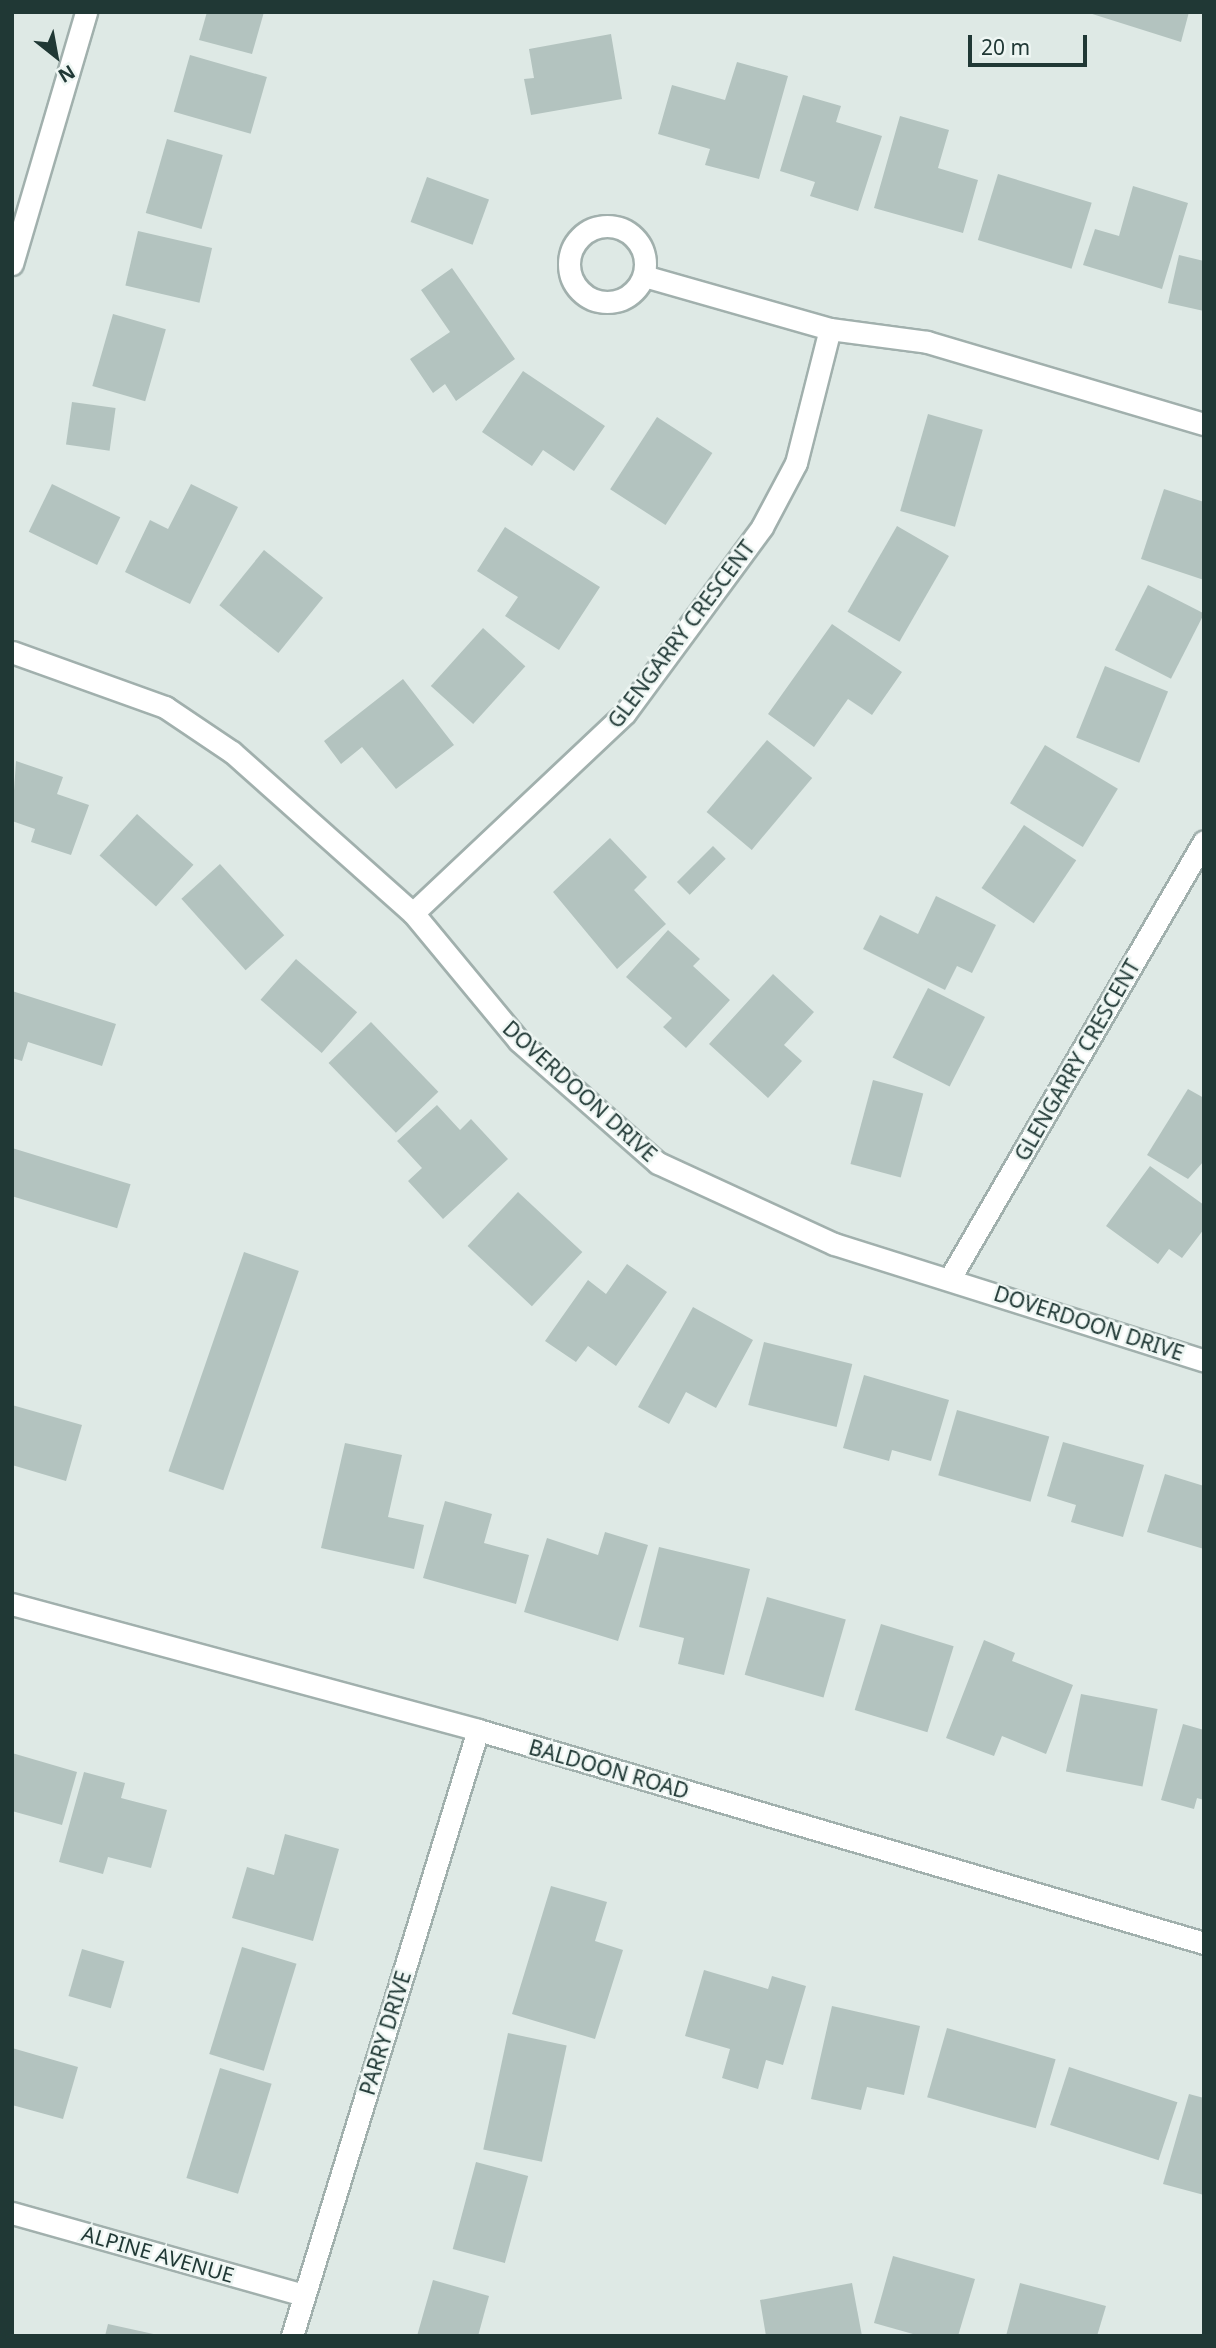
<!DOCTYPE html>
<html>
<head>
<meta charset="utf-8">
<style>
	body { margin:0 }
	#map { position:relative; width:1216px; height:2348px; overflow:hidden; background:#dee9e5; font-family:"Noto Sans",sans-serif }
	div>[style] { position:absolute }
	.building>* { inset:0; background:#b3c3bf; transform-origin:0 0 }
	.roads { filter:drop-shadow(2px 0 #a1b0ad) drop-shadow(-2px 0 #a1b0ad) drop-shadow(0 2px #a1b0ad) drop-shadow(0 -2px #a1b0ad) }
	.minor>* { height:21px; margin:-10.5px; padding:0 10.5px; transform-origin:10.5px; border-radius:10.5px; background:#fff }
	.minor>.ring { margin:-10.5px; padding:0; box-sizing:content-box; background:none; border:21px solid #fff; border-radius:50% }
	.tertiary>* { height:21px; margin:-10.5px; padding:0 10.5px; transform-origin:10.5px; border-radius:10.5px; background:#fff }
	span { translate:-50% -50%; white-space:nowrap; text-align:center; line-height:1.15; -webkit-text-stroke:5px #eef6f3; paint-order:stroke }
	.street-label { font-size:21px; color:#203835 }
	.frame { position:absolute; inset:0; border:14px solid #203835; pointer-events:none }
	.north { position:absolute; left:21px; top:21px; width:70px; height:70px; -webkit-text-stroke:5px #eef6f3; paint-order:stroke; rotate:149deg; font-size:19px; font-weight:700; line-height:28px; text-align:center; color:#203835 }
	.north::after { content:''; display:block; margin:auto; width:24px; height:32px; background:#203835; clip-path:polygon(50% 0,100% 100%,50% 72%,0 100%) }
	.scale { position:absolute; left:968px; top:35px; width:119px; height:32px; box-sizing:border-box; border:4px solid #203835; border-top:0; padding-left:9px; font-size:21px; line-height:24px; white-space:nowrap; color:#203835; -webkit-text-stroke:5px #eef6f3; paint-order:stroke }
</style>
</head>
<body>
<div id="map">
	<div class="building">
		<div style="clip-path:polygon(207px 12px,264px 12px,252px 54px,199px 40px)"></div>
		<div style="clip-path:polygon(1086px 12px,1189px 12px,1181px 42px)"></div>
		<div style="clip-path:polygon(611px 34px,622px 99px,531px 115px,524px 79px,534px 78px,529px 49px)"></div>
		<div style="left:190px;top:55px;width:80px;height:59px;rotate:16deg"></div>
		<div style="clip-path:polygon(737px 62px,788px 76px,759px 179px,705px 165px,710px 149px,658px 134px,672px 85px,725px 100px)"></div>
		<div style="clip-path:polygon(803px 95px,841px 106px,836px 122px,882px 136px,858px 211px,810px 196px,815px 182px,780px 171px)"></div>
		<div style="clip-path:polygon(900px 116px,949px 130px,938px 168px,978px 180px,963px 233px,874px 208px)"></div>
		<div style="left:167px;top:139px;width:58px;height:77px;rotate:16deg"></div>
		<div style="left:998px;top:174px;width:98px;height:69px;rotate:17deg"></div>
		<div style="left:427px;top:177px;width:66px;height:48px;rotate:20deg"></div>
		<div style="clip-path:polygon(1133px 186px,1188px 203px,1162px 289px,1083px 265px,1095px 229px,1119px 236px)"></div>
		<div style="left:138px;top:231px;width:76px;height:56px;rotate:13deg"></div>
		<div style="clip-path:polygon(1179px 255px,1204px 261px,1204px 311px,1168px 303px)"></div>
		<div style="clip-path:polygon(452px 268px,515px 359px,456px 401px,445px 384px,433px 393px,410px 359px,450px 332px,421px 290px)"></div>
		<div style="left:113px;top:314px;width:55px;height:75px;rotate:16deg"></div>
		<div style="clip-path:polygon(523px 371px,605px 426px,574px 471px,543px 450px,532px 466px,482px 432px)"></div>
		<div style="left:72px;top:402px;width:44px;height:43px;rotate:8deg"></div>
		<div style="left:928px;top:414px;width:57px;height:101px;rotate:16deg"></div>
		<div style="left:657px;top:417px;width:66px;height:86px;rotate:33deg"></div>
		<div style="left:52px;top:484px;width:76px;height:53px;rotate:26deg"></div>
		<div style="clip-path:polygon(191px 484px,238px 507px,190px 604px,125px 572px,150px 520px,168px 529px)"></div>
		<div style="clip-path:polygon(1164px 489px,1204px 502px,1204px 580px,1141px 559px)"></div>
		<div style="left:897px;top:526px;width:60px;height:99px;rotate:30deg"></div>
		<div style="clip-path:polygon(505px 527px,600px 587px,559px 650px,505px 616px,518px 597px,477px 571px)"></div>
		<div style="left:264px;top:550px;width:76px;height:71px;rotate:39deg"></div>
		<div style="left:1148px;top:585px;width:63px;height:73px;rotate:27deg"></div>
		<div style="clip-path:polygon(832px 624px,902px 672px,872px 715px,848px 699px,814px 747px,768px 714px)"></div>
		<div style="left:483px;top:628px;width:57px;height:78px;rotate:42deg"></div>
		<div style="left:1105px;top:666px;width:68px;height:77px;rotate:22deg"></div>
		<div style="clip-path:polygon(403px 679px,454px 745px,396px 789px,362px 747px,341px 764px,324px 741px)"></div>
		<div style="left:767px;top:740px;width:59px;height:94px;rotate:40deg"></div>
		<div style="left:1045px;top:745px;width:85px;height:68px;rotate:31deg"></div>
		<div style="clip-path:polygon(16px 761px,63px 777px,57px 794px,89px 805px,71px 855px,31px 842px,35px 829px,12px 821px)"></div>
		<div style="left:137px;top:814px;width:76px;height:56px;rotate:42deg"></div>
		<div style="left:1024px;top:825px;width:63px;height:76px;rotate:34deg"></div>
		<div style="clip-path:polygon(610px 838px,647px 877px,634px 890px,666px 924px,617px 969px,553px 892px)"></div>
		<div style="left:713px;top:846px;width:18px;height:51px;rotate:45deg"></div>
		<div style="left:220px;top:864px;width:96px;height:52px;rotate:48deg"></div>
		<div style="clip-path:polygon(936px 896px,996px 925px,972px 973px,957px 966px,945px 990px,863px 949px,880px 915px,918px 934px)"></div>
		<div style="clip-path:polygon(668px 930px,700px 959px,693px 966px,730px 1000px,686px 1048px,663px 1027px,672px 1018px,626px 977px)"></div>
		<div style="left:296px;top:959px;width:81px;height:54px;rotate:41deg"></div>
		<div style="clip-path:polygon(773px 974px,814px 1012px,784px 1045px,802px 1061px,768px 1098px,709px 1044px)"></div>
		<div style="left:928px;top:988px;width:64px;height:78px;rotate:27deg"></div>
		<div style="clip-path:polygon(12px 991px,116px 1024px,102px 1066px,28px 1042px,22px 1061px,12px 1058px)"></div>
		<div style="left:371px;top:1022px;width:97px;height:59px;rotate:46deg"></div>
		<div style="left:873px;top:1080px;width:52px;height:87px;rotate:15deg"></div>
		<div style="clip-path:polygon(1188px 1089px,1204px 1098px,1204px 1161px,1188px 1179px,1147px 1155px)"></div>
		<div style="clip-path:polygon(437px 1105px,460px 1130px,471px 1119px,508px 1159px,443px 1219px,408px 1181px,422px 1168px,397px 1141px)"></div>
		<div style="left:12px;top:1148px;width:124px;height:46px;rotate:17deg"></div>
		<div style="clip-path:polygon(1150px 1166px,1204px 1205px,1204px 1229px,1182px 1258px,1169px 1249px,1158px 1264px,1106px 1226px)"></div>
		<div style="left:518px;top:1192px;width:88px;height:74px;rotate:43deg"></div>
		<div style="left:244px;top:1252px;width:58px;height:232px;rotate:19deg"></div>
		<div style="clip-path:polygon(627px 1264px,667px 1292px,616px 1366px,588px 1346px,576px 1362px,545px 1341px,588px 1280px,606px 1294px)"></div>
		<div style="clip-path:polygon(693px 1307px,753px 1340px,716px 1408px,686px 1392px,669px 1424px,638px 1407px)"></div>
		<div style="left:764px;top:1342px;width:91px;height:65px;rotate:14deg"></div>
		<div style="clip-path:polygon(864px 1375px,949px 1400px,931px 1461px,892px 1450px,889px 1461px,843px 1448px)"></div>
		<div style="clip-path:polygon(12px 1405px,82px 1425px,66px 1481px,12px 1465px)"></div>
		<div style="left:957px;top:1410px;width:96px;height:68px;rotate:16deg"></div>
		<div style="clip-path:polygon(1063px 1442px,1144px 1465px,1123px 1537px,1071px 1522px,1076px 1505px,1047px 1496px)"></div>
		<div style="clip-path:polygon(345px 1443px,402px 1455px,388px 1517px,424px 1525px,414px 1569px,321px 1548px)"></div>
		<div style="clip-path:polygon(1165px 1474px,1204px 1486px,1204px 1549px,1147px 1532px)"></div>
		<div style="clip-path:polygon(445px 1501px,492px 1514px,484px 1543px,529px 1555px,516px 1604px,423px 1578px)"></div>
		<div style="clip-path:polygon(605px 1532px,648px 1545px,618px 1641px,524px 1612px,547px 1538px,598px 1555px)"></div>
		<div style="clip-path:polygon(659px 1547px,750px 1569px,724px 1675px,678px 1664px,684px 1638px,639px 1627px)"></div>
		<div style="left:767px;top:1597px;width:82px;height:81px;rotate:16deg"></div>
		<div style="left:881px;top:1624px;width:76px;height:90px;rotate:17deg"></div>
		<div style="clip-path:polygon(984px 1640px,1015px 1653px,1012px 1661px,1073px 1685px,1046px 1754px,1002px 1736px,994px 1756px,946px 1738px)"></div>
		<div style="left:1081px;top:1694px;width:78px;height:79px;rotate:11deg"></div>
		<div style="clip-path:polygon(1183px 1724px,1204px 1730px,1204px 1800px,1197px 1798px,1194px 1809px,1161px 1800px)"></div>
		<div style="clip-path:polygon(12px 1753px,77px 1772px,62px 1825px,12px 1811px)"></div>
		<div style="clip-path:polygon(84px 1772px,125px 1783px,121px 1798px,167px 1810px,151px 1868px,108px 1857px,103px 1874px,59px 1862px)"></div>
		<div style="clip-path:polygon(285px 1834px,339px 1849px,313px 1941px,232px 1918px,247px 1867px,274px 1875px)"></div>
		<div style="clip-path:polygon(551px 1886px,607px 1902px,595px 1941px,623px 1950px,595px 2039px,512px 2014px)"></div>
		<div style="left:242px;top:1947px;width:57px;height:112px;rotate:17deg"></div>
		<div style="left:82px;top:1949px;width:44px;height:49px;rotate:16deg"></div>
		<div style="clip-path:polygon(704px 1970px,768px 1989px,772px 1976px,806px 1986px,783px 2065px,766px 2060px,758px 2089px,722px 2078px,730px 2049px,685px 2036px)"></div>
		<div style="clip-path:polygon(832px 2006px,920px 2026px,904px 2095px,867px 2087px,861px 2110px,811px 2099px)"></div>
		<div style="left:947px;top:2028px;width:113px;height:72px;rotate:16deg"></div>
		<div style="left:508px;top:2033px;width:60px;height:119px;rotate:12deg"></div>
		<div style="clip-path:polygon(12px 2048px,78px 2067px,63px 2119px,12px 2105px)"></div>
		<div style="left:1069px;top:2067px;width:114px;height:61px;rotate:18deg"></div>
		<div style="left:220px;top:2068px;width:54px;height:115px;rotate:17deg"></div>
		<div style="clip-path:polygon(1189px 2094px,1204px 2098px,1204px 2195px,1163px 2184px)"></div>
		<div style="left:476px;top:2162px;width:54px;height:90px;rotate:15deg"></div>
		<div style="clip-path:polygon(893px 2256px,975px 2279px,958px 2336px,920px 2336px,874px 2323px)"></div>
		<div style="clip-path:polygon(433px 2280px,489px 2296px,478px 2336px,417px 2336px)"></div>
		<div style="clip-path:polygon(852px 2283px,862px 2336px,766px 2336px,760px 2300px)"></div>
		<div style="clip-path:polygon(1020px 2283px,1106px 2306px,1097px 2336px,1006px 2336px)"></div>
		<div style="clip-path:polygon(108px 2324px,158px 2335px,158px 2336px,105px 2336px)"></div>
	</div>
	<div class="roads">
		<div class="minor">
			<div class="ring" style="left:569px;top:226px;width:55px;height:55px"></div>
			<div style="left:12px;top:264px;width:263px;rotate:-73.6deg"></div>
			<div style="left:644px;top:276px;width:193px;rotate:15.9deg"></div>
			<div style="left:830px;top:329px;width:98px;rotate:7.6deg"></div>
			<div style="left:927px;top:342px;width:289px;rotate:16.5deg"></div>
			<div style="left:12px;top:652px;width:163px;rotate:19.8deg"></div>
			<div style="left:165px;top:707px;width:81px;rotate:33.9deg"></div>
			<div style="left:232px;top:752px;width:242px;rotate:41.7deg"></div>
			<div style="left:413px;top:913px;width:166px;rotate:50.4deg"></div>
			<div style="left:519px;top:1041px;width:185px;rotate:41.3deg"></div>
			<div style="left:658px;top:1163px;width:194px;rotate:24.7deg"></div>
			<div style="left:834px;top:1244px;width:388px;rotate:17.5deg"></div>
			<div style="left:413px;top:913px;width:291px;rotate:-43.3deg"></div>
			<div style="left:625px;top:713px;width:231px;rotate:-53.6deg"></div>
			<div style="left:762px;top:527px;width:72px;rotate:-62deg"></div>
			<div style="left:796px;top:463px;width:138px;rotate:-75.8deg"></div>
			<div style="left:950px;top:1278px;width:505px;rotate:-59.83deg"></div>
			<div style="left:12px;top:2213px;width:303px;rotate:15.7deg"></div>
			<div style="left:292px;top:2336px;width:634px;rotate:-72.94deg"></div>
		</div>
		<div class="tertiary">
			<div style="left:12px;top:1604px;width:483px;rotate:15.1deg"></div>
			<div style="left:478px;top:1730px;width:757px;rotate:16.35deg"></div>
		</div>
	</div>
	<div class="street-label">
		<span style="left:681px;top:634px;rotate:-53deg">GLENGARRY CRESCENT</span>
		<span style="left:1077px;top:1060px;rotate:-60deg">GLENGARRY CRESCENT</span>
		<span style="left:580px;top:1091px;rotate:42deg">DOVERDOON DRIVE</span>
		<span style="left:1089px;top:1323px;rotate:18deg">DOVERDOON DRIVE</span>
		<span style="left:609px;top:1769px;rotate:16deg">BALDOON ROAD</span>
		<span style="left:385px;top:2033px;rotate:-73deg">PARRY DRIVE</span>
		<span style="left:158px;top:2254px;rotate:16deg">ALPINE AVENUE</span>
	</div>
	<div class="frame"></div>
	<div class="north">N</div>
	<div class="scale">20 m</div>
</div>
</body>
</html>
